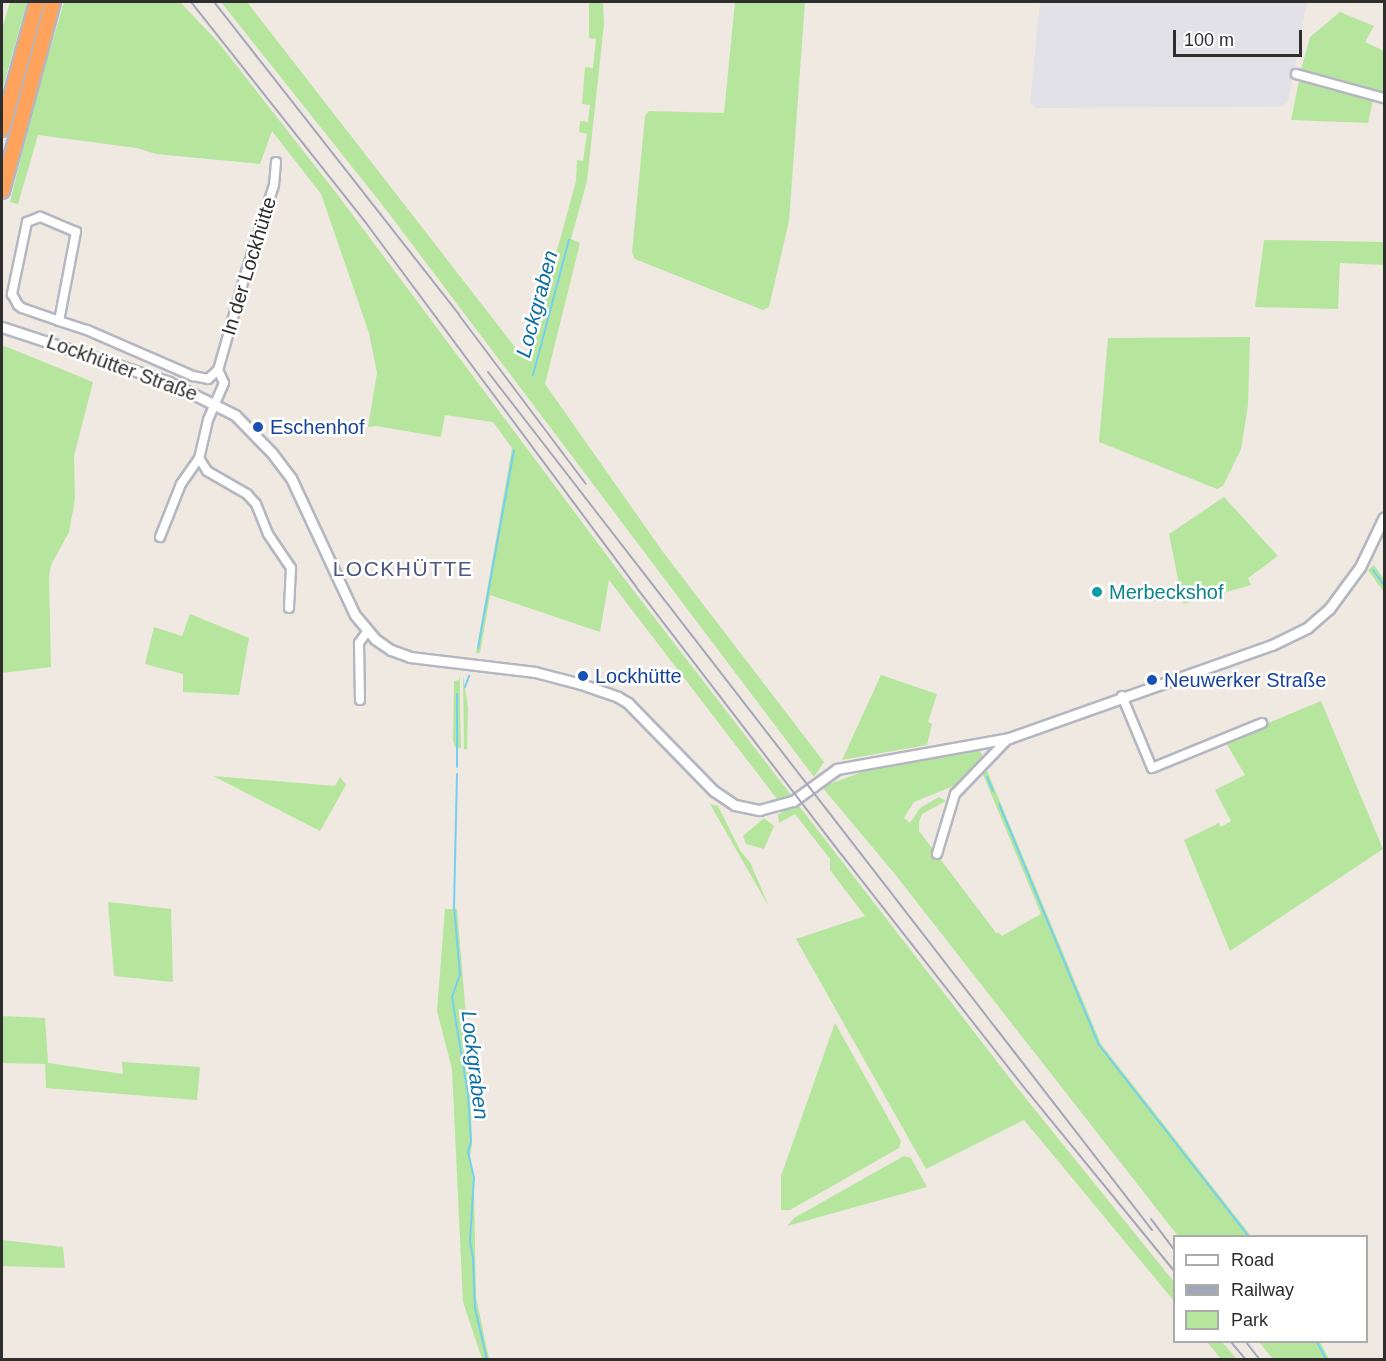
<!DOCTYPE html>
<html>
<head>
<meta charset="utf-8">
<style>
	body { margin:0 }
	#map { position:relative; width:1386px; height:1361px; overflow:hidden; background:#efe9e1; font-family:Arial,sans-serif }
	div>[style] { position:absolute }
	.industrial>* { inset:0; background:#e3e1e8 }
	.green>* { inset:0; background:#b6e59e }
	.stream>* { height:2px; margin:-1px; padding:0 1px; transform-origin:1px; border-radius:1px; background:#75cff0 }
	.roads { filter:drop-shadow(2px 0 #b4b7c1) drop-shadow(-2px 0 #b4b7c1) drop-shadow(0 2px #b4b7c1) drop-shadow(0 -2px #b4b7c1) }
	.minor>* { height:8px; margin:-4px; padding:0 4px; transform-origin:4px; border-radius:4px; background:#fff }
	.tertiary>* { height:9px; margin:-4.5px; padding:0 4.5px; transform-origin:4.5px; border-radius:4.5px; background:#fff }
	.motorway>* { height:14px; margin:-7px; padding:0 7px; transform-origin:7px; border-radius:7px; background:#ffa35c }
	.rail>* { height:2px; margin:-1px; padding:0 1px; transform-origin:1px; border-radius:1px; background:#a3a6b8 }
	.dots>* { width:16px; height:16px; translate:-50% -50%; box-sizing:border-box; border:3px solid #fff; border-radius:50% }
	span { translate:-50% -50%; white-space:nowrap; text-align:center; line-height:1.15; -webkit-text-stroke:5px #fff; paint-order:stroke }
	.street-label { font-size:20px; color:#2e2e2e }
	.transit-label { font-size:20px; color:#164399 }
	.left { translate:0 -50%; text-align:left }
	.culture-label { font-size:20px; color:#0d838f }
	.water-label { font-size:21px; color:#0d6fa3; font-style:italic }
	.neighbourhood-label { font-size:21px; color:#4d5680; letter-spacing:1.5px }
	.frame { position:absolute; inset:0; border:3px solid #2e2e2e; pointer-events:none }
	.legend { position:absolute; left:1173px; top:1235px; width:195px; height:108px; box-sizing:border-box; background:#fff; border:2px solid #ababab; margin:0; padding:8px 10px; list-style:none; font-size:18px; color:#2e2e2e }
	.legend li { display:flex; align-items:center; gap:12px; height:30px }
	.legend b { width:30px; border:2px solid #ababab }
	.scale { position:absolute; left:1173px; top:30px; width:129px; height:27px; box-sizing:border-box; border:3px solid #2e2e2e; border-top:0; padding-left:8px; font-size:18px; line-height:21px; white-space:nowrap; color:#2e2e2e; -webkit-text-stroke:4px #fff; paint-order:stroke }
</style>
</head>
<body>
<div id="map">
	<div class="industrial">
		<div style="clip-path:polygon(1040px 2px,1307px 2px,1288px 102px,1282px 107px,1035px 108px,1030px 103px)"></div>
	</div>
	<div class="green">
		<div style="clip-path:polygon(10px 2px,27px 2px,2px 91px,2px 29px)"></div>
		<div style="clip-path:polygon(64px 2px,180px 2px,218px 42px,337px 194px,617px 569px,791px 795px,777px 799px,609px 580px,600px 632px,490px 595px,480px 653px,476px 653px,512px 448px,493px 422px,445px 415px,441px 437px,376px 426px,368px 427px,377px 373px,369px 333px,321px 194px,272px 131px,260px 164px,156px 154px,137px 148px,38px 135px,18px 204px,10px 202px,35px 100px)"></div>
		<div style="clip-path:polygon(221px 2px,247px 2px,525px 360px,561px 236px,576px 181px,577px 160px,583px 161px,587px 134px,579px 132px,580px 121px,588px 122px,590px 105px,582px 104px,585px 67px,593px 68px,596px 39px,589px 38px,589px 2px,603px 2px,604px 24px,587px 181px,571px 239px,580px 243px,545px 384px,663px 552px,824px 762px,814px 777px,384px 207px)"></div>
		<div style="clip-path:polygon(735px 2px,805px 2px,789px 221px,769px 307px,763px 310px,635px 259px,632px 253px,645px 116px,649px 111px,724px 113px)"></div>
		<div style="clip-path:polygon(1340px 12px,1374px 26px,1365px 42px,1384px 51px,1384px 93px,1301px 70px,1310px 37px)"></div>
		<div style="clip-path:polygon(1299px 81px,1373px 100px,1368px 123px,1291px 120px)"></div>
		<div style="clip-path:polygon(1264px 240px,1384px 242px,1384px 265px,1340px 263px,1338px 309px,1255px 307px)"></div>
		<div style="clip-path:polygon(1250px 337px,1248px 405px,1241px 449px,1223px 486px,1217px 489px,1099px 442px,1108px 338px)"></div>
		<div style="clip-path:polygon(2px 345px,93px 382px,74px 456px,75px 499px,69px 532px,51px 565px,49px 576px,51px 667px,2px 673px)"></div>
		<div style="clip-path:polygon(1224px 497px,1278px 556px,1248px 578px,1251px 585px,1183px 604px,1169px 534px)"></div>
		<div style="clip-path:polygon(1374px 565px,1384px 579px,1384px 592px,1368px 570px)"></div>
		<div style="clip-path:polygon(190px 614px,249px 638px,239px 695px,183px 692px,183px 674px,145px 664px,154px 627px,182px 636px)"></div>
		<div style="clip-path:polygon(460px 675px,460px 707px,461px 748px,455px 747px,453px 741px,454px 681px,459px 680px)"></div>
		<div style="clip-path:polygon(463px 675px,468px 708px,467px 750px,464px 749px)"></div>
		<div style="clip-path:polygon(881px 675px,937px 694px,928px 722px,932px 724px,927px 745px,842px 760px)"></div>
		<div style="clip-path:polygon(1321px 701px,1383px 849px,1230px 951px,1184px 840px,1219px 823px,1221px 827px,1231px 821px,1215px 790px,1245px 775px,1225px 741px)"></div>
		<div style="clip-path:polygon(978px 749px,982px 754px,981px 761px,958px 784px,914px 802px,904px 818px,910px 823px,920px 808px,939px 797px,946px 801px,922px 814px,919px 822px,919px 831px,997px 934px,998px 932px,1002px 936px,1041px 914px,982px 772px,986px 768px,1101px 1044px,1251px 1236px,1178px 1236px,894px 873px,822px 787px,870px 769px)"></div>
		<div style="clip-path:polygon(213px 776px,335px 786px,340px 777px,346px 785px,320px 831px)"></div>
		<div style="clip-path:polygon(796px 802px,1019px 1090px,1174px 1282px,1174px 1301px,1024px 1120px,926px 1169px,796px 939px,865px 916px,830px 870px,830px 859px,795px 814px,779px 823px,778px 815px)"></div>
		<div style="clip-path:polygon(710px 804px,718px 806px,740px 850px,751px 864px,769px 907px)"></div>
		<div style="clip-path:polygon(764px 818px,774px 826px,764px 849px,746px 844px,743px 836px)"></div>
		<div style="clip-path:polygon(108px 902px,171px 909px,173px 982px,114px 976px)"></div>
		<div style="clip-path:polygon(445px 909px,457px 909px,469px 1050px,472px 1144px,470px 1157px,474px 1188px,476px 1297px,489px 1359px,482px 1359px,463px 1302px,452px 1069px,437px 1011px)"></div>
		<div style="clip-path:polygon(2px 1016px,45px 1018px,48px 1063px,123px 1074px,122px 1062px,200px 1067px,197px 1100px,46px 1088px,45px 1064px,2px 1063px)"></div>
		<div style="clip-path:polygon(835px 1023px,901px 1141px,899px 1148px,790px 1210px,781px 1210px,781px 1176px)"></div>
		<div style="clip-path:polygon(904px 1156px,911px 1158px,927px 1187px,787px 1226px,794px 1218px)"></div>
		<div style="clip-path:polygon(2px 1240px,63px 1247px,65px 1268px,2px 1266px)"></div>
		<div style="clip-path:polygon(1207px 1342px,1222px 1342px,1237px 1359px,1221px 1359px)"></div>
		<div style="clip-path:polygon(1259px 1342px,1320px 1342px,1329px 1359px,1273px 1359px)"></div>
	</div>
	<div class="stream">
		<div style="left:533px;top:375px;width:140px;rotate:-75.1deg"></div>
		<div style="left:1373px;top:570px;width:19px;rotate:54deg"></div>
		<div style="left:478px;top:648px;width:201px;rotate:-79.7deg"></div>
		<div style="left:465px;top:687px;width:12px;rotate:-70deg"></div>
		<div style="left:457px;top:694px;width:73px;rotate:90deg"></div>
		<div style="left:457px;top:774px;width:132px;rotate:91.3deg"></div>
		<div style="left:454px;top:906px;width:68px;rotate:85deg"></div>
		<div style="left:460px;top:974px;width:24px;rotate:109deg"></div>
		<div style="left:452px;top:997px;width:99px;rotate:80.7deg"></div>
		<div style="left:468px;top:1095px;width:46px;rotate:86.3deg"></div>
		<div style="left:471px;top:1141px;width:11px;rotate:105deg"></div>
		<div style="left:468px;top:1152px;width:27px;rotate:77deg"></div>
		<div style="left:474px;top:1178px;width:63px;rotate:93.6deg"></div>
		<div style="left:470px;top:1241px;width:17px;rotate:80deg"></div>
		<div style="left:473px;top:1258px;width:50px;rotate:87.7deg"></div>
		<div style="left:475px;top:1308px;width:53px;rotate:77deg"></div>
		<div style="left:987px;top:777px;width:15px;rotate:67deg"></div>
		<div style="left:999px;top:804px;width:261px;rotate:67.5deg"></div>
		<div style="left:1099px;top:1045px;width:242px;rotate:52deg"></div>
		<div style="left:1317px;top:1342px;width:20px;rotate:63deg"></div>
	</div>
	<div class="roads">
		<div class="minor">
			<div style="left:1296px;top:74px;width:91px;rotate:15.3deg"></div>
			<div style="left:276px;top:162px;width:23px;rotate:95deg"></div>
			<div style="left:274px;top:185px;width:91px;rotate:107.8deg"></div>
			<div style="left:246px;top:272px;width:102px;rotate:105.9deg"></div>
			<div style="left:218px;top:370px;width:14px;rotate:65deg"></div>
			<div style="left:224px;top:383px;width:40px;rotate:113.4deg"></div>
			<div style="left:208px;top:420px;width:39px;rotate:103deg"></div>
			<div style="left:199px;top:458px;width:15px;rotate:58deg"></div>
			<div style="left:207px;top:471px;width:46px;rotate:29.9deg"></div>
			<div style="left:247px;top:494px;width:13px;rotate:48deg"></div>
			<div style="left:256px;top:504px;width:32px;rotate:68deg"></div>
			<div style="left:268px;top:534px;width:41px;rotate:55.9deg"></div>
			<div style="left:291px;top:568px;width:40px;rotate:92.9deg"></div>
			<div style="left:59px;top:321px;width:91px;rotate:-79.2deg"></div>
			<div style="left:76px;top:232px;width:39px;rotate:-157deg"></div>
			<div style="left:40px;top:217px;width:14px;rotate:159deg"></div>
			<div style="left:27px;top:222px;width:74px;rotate:101.8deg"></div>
			<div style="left:12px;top:294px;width:13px;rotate:61deg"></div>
			<div style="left:18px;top:305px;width:5px;rotate:37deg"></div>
			<div style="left:22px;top:308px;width:39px;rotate:19deg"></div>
			<div style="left:59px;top:321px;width:29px;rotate:18deg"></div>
			<div style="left:87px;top:330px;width:116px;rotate:23.5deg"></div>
			<div style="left:193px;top:376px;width:15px;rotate:11deg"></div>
			<div style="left:208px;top:379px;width:13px;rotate:-42deg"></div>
			<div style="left:160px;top:537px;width:57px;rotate:-68.4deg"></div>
			<div style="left:181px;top:484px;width:32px;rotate:-55deg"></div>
			<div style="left:1122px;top:696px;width:78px;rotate:67.4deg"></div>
			<div style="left:1152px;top:768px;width:119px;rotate:-22.2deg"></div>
			<div style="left:360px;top:700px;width:57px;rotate:-91deg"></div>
			<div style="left:359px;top:643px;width:14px;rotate:-54deg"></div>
			<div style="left:937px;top:854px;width:63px;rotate:-73.3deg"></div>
			<div style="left:955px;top:794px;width:76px;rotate:-46.1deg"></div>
		</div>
		<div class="tertiary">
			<div style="left:2px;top:327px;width:176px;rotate:18.2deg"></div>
			<div style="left:169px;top:382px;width:74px;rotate:26.6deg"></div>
			<div style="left:235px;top:415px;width:53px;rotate:45.8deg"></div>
			<div style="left:272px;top:453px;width:31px;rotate:53deg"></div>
			<div style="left:291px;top:478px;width:151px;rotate:65deg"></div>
			<div style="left:355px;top:615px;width:31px;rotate:50deg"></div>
			<div style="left:375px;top:639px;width:19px;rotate:35deg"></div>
			<div style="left:391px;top:650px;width:20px;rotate:20deg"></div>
			<div style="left:410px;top:657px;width:126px;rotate:6.8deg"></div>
			<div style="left:535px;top:672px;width:48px;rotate:14.6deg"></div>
			<div style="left:581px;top:684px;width:39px;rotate:19deg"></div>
			<div style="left:618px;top:697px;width:12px;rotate:31deg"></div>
			<div style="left:628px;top:703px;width:123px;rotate:45.7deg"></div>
			<div style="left:714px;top:791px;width:25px;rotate:34deg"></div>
			<div style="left:735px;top:805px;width:25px;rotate:12deg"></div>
			<div style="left:759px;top:810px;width:35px;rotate:-15deg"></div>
			<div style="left:793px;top:801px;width:54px;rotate:-36deg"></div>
			<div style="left:837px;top:769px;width:175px;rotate:-10.2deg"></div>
			<div style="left:1009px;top:738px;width:279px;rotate:-19.5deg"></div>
			<div style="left:1272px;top:645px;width:39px;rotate:-26deg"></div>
			<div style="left:1307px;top:628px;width:29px;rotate:-41deg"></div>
			<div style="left:1329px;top:609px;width:52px;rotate:-53.6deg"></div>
			<div style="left:1360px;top:567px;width:55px;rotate:-64.4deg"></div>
		</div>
		<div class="motorway">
			<div style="left:2px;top:129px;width:132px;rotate:-74.6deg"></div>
			<div style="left:2px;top:191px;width:196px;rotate:-74.9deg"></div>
		</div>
	</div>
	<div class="rail">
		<div style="left:191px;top:2px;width:282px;rotate:51.6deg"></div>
		<div style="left:366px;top:223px;width:453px;rotate:53.4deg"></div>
		<div style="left:636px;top:587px;width:337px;rotate:52.5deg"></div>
		<div style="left:841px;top:854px;width:293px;rotate:51.9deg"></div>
		<div style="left:1022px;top:1085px;width:240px;rotate:50.7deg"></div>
		<div style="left:214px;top:2px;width:397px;rotate:51.9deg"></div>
		<div style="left:459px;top:315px;width:211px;rotate:53.1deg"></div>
		<div style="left:488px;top:372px;width:1085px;rotate:52.26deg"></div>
		<div style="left:1151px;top:1219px;width:38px;rotate:53deg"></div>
		<div style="left:1231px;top:1342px;width:23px;rotate:50deg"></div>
		<div style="left:1246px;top:1342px;width:23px;rotate:52deg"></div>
	</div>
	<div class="dots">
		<div style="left:258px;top:427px;background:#1a4fb4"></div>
		<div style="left:1097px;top:592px;background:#0f9aa8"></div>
		<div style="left:583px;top:676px;background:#1a4fb4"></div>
		<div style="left:1152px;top:680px;background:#1a4fb4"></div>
	</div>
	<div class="street-label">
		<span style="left:249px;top:266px;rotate:-73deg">In der Lockhütte</span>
		<span style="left:122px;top:368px;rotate:20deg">Lockhütter Straße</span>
	</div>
	<div class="transit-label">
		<span class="left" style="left:270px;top:427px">Eschenhof</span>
		<span class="left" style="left:595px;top:676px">Lockhütte</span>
		<span class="left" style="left:1164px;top:680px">Neuwerker Straße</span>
	</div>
	<div class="culture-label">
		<span class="left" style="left:1109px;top:592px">Merbeckshof</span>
	</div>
	<div class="water-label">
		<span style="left:537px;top:304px;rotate:-75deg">Lockgraben</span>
		<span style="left:475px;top:1065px;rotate:83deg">Lockgraben</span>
	</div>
	<div class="neighbourhood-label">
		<span style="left:403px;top:569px">LOCKHÜTTE</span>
	</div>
	<div class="frame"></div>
	<ul class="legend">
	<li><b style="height:8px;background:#fff"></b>Road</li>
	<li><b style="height:8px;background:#a3a6b8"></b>Railway</li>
	<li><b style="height:16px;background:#b6e59e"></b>Park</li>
	</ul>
	<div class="scale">100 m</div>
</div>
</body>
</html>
